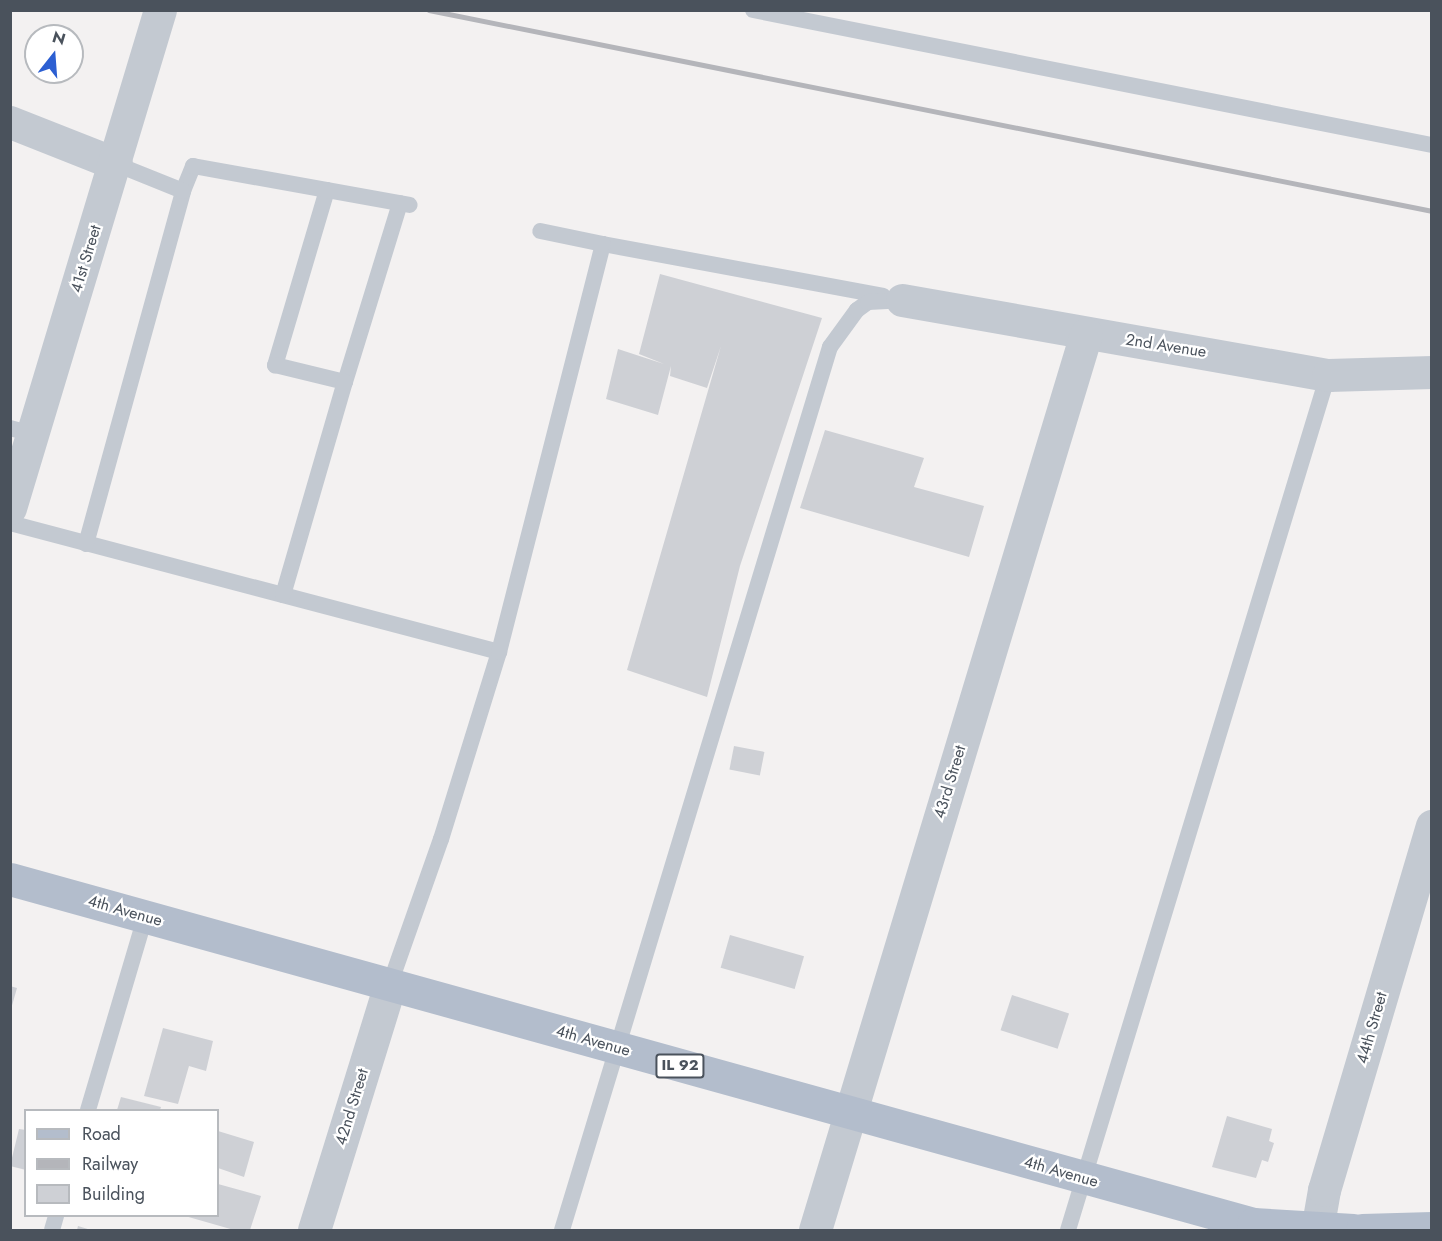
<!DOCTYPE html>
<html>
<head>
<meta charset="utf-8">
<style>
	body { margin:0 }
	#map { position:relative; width:1442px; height:1241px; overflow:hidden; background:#f3f1f1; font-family:Jost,sans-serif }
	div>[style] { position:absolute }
	.building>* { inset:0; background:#ced0d5; transform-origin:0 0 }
	.service>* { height:16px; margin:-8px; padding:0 8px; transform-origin:8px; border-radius:8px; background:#c3c9d1 }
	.minor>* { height:33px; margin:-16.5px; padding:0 16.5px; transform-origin:16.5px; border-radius:16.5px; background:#c3c9d1 }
	.tertiary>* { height:33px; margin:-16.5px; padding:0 16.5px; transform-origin:16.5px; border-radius:16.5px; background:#c3c9d1 }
	.primary>* { height:33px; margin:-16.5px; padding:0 16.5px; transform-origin:16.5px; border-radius:16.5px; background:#b3bdcc }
	.rail>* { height:4.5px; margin:-2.25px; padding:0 2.25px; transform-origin:2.25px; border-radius:2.25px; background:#b4b5ba }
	span { translate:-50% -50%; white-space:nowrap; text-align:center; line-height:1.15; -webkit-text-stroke:4.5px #fff; paint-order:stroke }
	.shield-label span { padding:2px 4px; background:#fff; border:2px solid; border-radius:4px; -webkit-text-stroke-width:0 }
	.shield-label { font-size:15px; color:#4a525c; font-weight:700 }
	.street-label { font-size:16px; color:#4a525c }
	.frame { position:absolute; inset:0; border:12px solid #4a525c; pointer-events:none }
	.legend { position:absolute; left:24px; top:1109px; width:195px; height:108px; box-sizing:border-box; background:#fff; border:2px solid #b7babe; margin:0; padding:8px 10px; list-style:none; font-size:18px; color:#4a525c }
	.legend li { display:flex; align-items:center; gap:12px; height:30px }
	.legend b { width:30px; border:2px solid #b7babe }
	.north { position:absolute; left:24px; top:24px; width:60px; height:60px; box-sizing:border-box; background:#fff; border:2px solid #b7babe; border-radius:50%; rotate:17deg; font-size:16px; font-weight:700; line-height:24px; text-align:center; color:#4a525c }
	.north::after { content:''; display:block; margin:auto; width:21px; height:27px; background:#2c5fd2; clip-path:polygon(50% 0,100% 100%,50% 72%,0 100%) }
</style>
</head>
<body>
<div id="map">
	<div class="building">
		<div style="clip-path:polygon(660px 274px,822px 318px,740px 566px,707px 697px,627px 670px,721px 346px,707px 388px,670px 376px,671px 366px,658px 415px,606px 399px,618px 349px,664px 364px,639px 354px)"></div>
		<div style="clip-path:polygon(825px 430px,924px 458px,914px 487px,984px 506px,969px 557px,800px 508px)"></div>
		<div style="left:734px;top:746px;width:31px;height:24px;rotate:11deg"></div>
		<div style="left:730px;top:935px;width:77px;height:34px;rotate:16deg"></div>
		<div style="clip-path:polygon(10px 986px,17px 988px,11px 1009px,10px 1009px)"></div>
		<div style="left:1012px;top:995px;width:60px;height:37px;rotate:18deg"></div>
		<div style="clip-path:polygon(163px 1028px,213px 1041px,206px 1071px,189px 1066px,178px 1104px,144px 1096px)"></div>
		<div style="clip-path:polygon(121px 1097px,161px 1107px,160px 1110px,117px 1110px)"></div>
		<div style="clip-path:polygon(1227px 1116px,1272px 1129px,1269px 1141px,1274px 1143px,1268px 1162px,1262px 1160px,1256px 1178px,1212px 1167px)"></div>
		<div style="clip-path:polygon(19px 1129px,26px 1130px,26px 1170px,10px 1166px)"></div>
		<div style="clip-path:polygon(218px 1131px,254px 1142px,244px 1177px,218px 1168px)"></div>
		<div style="clip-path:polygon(218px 1184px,261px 1196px,250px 1230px,234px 1230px,185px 1216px,218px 1216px)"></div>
		<div style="clip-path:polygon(78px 1226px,91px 1230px,77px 1230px)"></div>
	</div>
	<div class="service">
		<div style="left:753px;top:10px;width:692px;rotate:11.25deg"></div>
		<div style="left:327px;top:190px;width:183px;rotate:106.5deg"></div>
		<div style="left:275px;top:365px;width:72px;rotate:13.7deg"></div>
		<div style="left:345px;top:382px;width:187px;rotate:-72.9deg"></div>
		<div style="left:183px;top:191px;width:27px;rotate:-68deg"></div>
		<div style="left:193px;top:166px;width:220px;rotate:10.2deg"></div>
		<div style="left:603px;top:244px;width:285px;rotate:10.5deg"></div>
		<div style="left:10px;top:428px;width:24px;rotate:15deg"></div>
		<div style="left:10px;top:523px;width:506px;rotate:14.78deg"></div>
		<div style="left:499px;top:652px;width:196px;rotate:107.2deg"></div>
		<div style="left:441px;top:839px;width:154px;rotate:109.4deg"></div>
		<div style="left:86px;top:544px;width:366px;rotate:-74.6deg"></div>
		<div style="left:183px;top:191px;width:72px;rotate:-158.1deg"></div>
		<div style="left:283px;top:595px;width:222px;rotate:-73.8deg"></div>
		<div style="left:499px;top:652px;width:421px;rotate:-75.7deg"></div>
		<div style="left:603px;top:244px;width:64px;rotate:-168.3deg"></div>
		<div style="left:88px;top:1110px;width:201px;rotate:-73.5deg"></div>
		<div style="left:52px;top:1230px;width:15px;rotate:-74deg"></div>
		<div style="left:562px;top:1230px;width:923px;rotate:-73.12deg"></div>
		<div style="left:830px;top:347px;width:46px;rotate:-53.9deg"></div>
		<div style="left:857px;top:310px;width:14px;rotate:-36deg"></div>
		<div style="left:868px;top:302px;width:34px;rotate:-3deg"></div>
		<div style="left:1068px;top:1230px;width:894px;rotate:-73.09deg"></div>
	</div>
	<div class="minor">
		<div style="left:10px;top:122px;width:114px;rotate:21.6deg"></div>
		<div style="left:902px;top:300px;width:433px;rotate:10deg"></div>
		<div style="left:1328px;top:375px;width:104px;rotate:-1.7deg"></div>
		<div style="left:314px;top:1230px;width:257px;rotate:-72.8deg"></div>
		<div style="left:815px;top:1230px;width:936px;rotate:-73.17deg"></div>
		<div style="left:1317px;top:1230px;width:41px;rotate:-80.1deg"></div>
		<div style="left:1324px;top:1190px;width:380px;rotate:-73.5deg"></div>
	</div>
	<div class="tertiary">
		<div style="left:10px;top:508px;width:520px;rotate:-73.24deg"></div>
	</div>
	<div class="primary">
		<div style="left:10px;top:879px;width:1290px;rotate:15.51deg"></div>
		<div style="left:1253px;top:1224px;width:100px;rotate:3.4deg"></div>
		<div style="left:1362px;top:1230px;width:70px;rotate:-1.6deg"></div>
	</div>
	<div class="rail">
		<div style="left:429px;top:10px;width:1023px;rotate:11.33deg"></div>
	</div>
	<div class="shield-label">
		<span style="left:680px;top:1066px">IL 92</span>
	</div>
	<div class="street-label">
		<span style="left:86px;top:259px;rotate:-73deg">41st Street</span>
		<span style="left:1166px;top:346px;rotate:9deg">2nd Avenue</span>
		<span style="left:950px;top:782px;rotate:-73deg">43rd Street</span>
		<span style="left:125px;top:911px;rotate:16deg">4th Avenue</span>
		<span style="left:1372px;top:1028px;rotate:-74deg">44th Street</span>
		<span style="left:593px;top:1041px;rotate:16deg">4th Avenue</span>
		<span style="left:352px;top:1107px;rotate:-73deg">42nd Street</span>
		<span style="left:1061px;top:1172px;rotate:16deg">4th Avenue</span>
	</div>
	<div class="frame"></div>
	<ul class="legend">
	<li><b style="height:8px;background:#b3bdcc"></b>Road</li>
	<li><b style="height:8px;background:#b4b5ba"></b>Railway</li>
	<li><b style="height:16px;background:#ced0d5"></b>Building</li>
	</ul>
	<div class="north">N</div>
</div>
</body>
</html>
